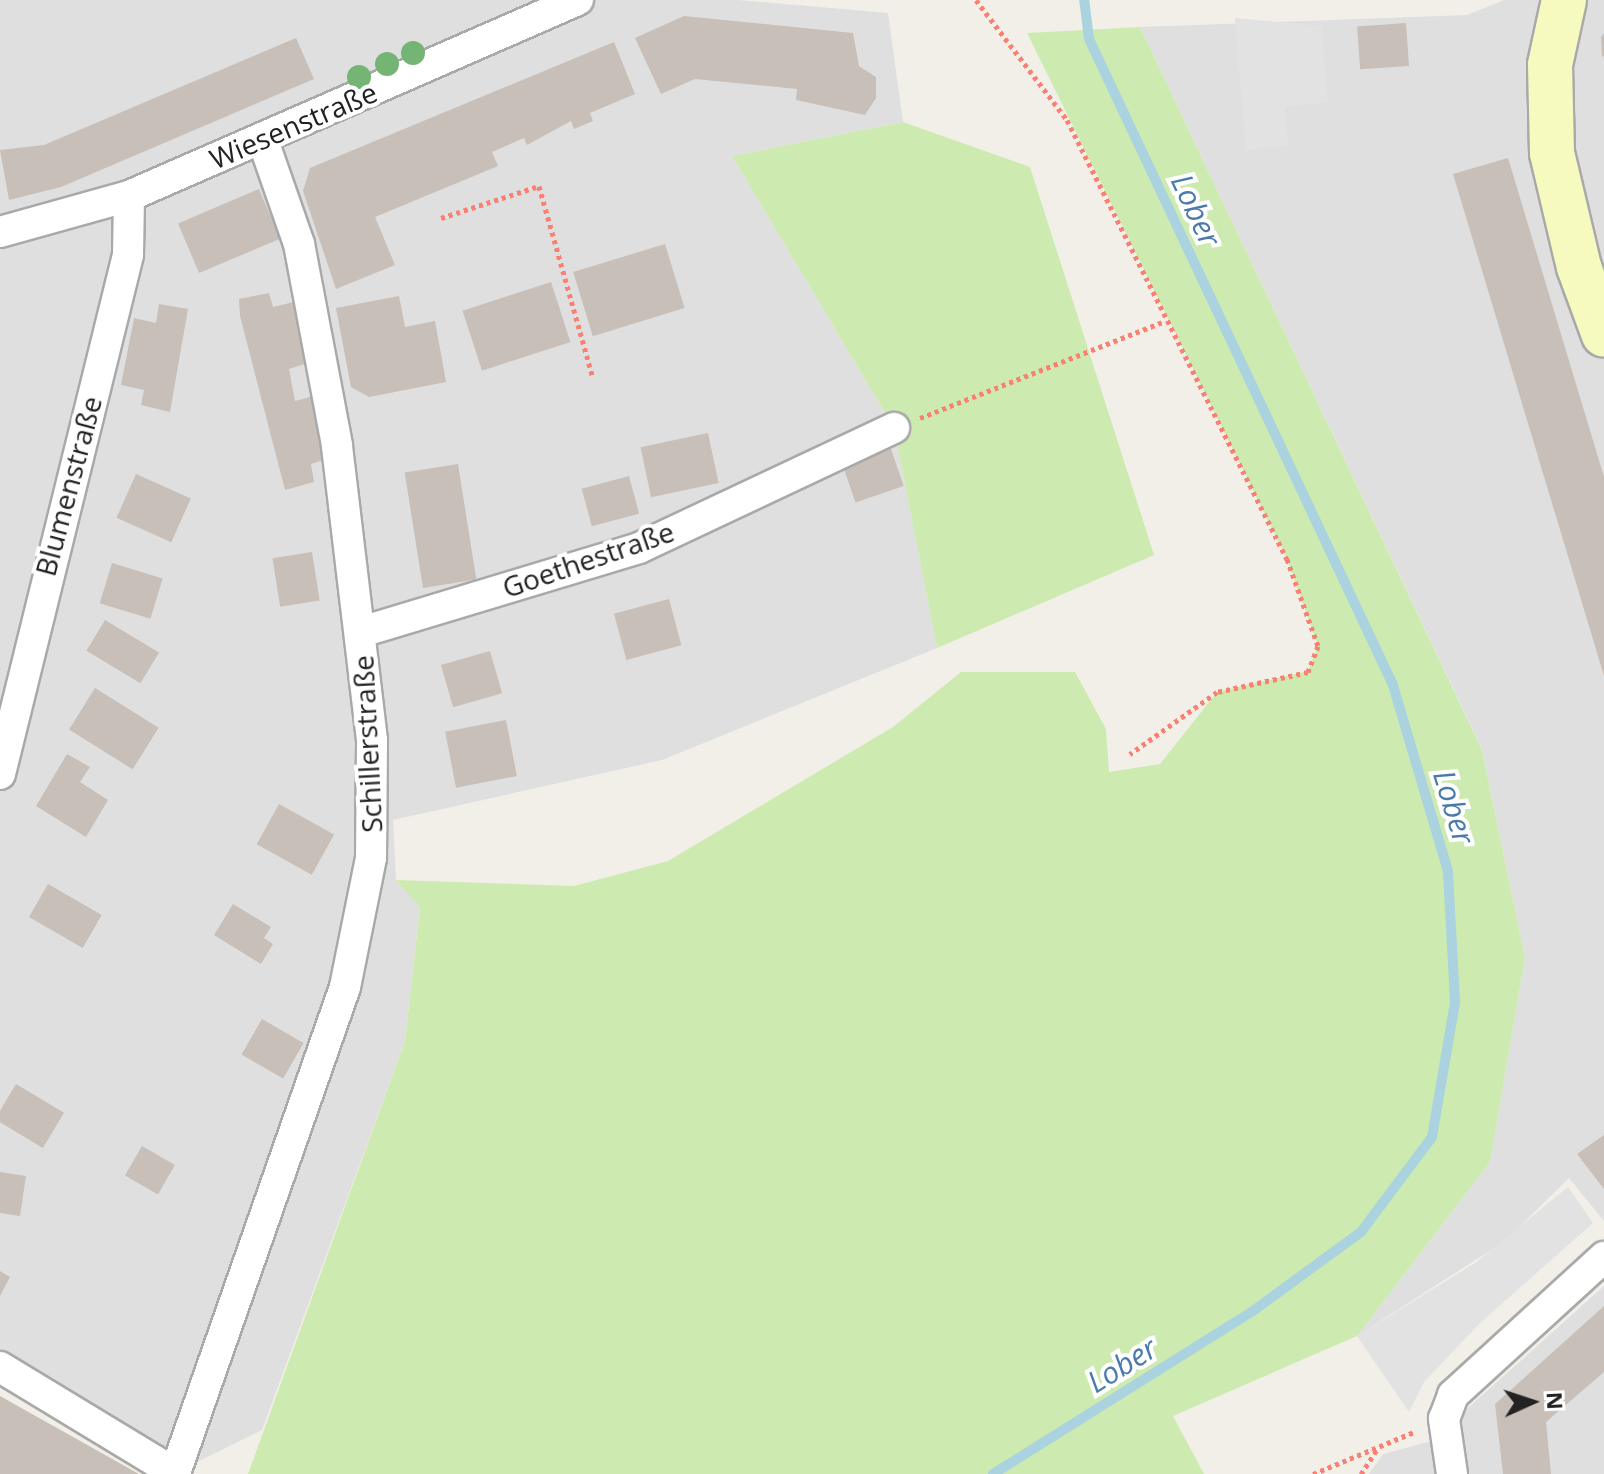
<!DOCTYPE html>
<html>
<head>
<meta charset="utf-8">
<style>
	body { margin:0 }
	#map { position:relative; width:1604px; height:1474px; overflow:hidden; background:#f2efe9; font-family:"Open Sans",sans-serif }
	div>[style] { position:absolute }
	.residential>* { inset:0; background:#e0dfdf }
	.grass>* { inset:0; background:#cdebb0 }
	.parking>* { inset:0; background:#e2e2e2 }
	.stream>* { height:10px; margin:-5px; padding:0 5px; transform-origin:5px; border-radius:5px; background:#aad3df }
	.building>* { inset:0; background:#c7bfb8; transform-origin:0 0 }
	.path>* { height:5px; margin-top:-2.5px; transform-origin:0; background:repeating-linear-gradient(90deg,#fa8072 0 4px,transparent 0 8px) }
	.roads { filter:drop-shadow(2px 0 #a9a9a9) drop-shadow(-2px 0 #a9a9a9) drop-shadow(0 2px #a9a9a9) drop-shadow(0 -2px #a9a9a9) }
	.street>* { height:30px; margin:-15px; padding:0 15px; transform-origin:15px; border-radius:15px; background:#fff }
	.secondary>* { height:44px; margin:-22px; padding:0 22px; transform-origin:22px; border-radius:22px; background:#f7fabf }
	.trees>* { width:24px; height:24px; margin:-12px; border-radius:50%; background:#74b475 }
	span { translate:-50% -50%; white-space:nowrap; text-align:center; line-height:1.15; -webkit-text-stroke:8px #fff; paint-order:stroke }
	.street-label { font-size:28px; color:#222 }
	.water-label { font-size:30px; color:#4a7aab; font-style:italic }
	.north { position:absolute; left:1492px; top:1362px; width:80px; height:80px; -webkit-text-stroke:6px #fff; paint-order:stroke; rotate:87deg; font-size:22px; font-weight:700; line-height:32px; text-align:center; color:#222 }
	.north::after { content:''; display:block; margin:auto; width:28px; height:36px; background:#222; clip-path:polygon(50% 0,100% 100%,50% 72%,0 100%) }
</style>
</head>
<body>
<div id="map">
	<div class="residential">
		<div style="clip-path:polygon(0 0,738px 0,888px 13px,903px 122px,732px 156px,894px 428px,937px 648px,662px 760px,393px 820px,396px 880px,420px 906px,405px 1041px,262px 1430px,175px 1473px,0 1367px)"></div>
		<div style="clip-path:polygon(1504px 0,1604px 0,1604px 1221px,1569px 1178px,1505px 1241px,1357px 1336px,1490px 1162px,1525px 958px,1482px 749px,1140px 27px,1467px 15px)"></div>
		<div style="clip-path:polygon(1604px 1286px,1604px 1474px,1369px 1474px,1383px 1454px,1462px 1433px,1460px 1415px)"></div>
	</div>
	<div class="grass">
		<div style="clip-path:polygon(1140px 27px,1482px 750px,1525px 958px,1490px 1162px,1357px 1336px,1173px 1416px,1204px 1474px,248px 1474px,405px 1041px,420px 907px,396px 880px,574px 886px,668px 861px,893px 727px,961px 672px,1075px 672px,1106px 729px,1109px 772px,1160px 764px,1217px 692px,1308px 671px,1318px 646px,1287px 559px,1027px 33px)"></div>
		<div style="clip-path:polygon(903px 122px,1030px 167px,1154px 555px,937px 648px,894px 428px,732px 156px)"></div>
	</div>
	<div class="parking">
		<div style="clip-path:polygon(1235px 18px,1321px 26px,1328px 102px,1285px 107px,1288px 146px,1246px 150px)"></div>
		<div style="clip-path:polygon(1568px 1187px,1593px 1223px,1479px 1324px,1424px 1382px,1409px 1412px,1357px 1336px,1475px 1263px)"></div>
	</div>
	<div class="stream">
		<div style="left:993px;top:1474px;width:307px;rotate:-32.1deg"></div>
		<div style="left:1253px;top:1311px;width:134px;rotate:-36.2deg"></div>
		<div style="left:1361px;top:1232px;width:119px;rotate:-53.2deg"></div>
		<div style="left:1432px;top:1137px;width:137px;rotate:-80.3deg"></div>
		<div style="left:1455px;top:1002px;width:131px;rotate:-93.1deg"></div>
		<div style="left:1448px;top:871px;width:194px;rotate:-106.5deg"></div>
		<div style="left:1393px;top:685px;width:714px;rotate:-115.2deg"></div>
		<div style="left:1089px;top:39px;width:39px;rotate:-97deg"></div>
	</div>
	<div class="building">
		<div style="clip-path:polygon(684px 16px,853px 33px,859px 66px,876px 77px,876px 98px,865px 115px,796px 100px,797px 89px,695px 79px,661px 94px,635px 38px)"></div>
		<div style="left:1406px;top:23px;width:43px;height:49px;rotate:86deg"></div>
		<div style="clip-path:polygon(1604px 33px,1604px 56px,1602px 57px,1601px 37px)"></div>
		<div style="clip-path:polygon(296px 38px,314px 79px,61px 187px,9px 200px,0 150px,44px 145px)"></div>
		<div style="clip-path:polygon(614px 42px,635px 94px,590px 113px,593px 121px,574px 129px,571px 121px,527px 145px,524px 138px,492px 152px,498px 166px,375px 217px,395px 265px,336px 289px,303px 191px,310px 168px)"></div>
		<div style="clip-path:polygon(1508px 158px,1604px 477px,1604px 676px,1453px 174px)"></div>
		<div style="left:259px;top:189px;width:54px;height:88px;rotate:67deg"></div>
		<div style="left:665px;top:244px;width:67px;height:96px;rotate:73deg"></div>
		<div style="left:551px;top:282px;width:63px;height:93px;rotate:72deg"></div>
		<div style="clip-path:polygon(269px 293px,273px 307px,294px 302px,308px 363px,289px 369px,295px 401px,314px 396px,330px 458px,311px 464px,314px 482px,285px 490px,240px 316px,239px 299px)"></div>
		<div style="clip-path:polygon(399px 296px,405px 327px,435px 321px,446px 382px,369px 397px,351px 387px,336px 308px)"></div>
		<div style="clip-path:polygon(159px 304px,188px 309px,170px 412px,141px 405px,144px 390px,121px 385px,134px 318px,156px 323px)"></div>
		<div style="left:708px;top:433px;width:51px;height:69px;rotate:78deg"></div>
		<div style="left:891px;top:449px;width:39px;height:51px;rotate:71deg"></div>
		<div style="left:458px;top:464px;width:117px;height:54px;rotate:81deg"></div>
		<div style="left:136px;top:474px;width:60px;height:48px;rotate:24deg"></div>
		<div style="left:629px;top:476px;width:39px;height:49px;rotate:75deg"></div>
		<div style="left:312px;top:552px;width:49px;height:40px;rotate:81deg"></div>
		<div style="left:112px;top:563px;width:53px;height:42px;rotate:17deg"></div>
		<div style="left:669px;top:599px;width:48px;height:57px;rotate:75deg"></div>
		<div style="left:105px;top:620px;width:63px;height:36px;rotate:31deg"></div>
		<div style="left:490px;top:651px;width:44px;height:51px;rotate:74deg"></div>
		<div style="left:95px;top:688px;width:75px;height:49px;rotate:32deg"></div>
		<div style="left:506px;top:720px;width:57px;height:62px;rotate:79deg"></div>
		<div style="clip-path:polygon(67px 754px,90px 767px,80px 782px,108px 800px,86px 837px,36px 806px)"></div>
		<div style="left:279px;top:804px;width:63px;height:46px;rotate:29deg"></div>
		<div style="left:48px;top:884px;width:62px;height:38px;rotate:30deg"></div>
		<div style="clip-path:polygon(233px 904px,271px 927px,264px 938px,273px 944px,261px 964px,214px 935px)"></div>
		<div style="left:262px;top:1019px;width:48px;height:41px;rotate:30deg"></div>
		<div style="left:16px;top:1084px;width:56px;height:41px;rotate:31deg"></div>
		<div style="clip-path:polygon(1604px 1135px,1604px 1189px,1577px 1154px)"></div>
		<div style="left:142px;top:1146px;width:38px;height:34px;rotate:30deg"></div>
		<div style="clip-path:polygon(0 1172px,26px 1176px,20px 1216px,0 1213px)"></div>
		<div style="clip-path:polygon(0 1271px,10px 1277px,0 1296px)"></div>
		<div style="clip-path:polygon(1604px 1306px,1604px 1372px,1546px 1422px,1551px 1474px,1503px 1474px,1495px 1404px)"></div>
		<div style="clip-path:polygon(0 1396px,139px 1474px,0 1474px)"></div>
	</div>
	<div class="path">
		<div style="left:976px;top:0;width:151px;rotate:52.8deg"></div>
		<div style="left:1067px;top:120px;width:491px;rotate:63.4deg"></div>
		<div style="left:1287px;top:559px;width:92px;rotate:70.4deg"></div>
		<div style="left:1318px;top:646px;width:28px;rotate:111deg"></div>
		<div style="left:1308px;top:672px;width:93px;rotate:167.6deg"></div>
		<div style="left:1217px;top:692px;width:107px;rotate:144.5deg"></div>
		<div style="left:441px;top:218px;width:103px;rotate:-18.1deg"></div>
		<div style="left:539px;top:186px;width:199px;rotate:74.3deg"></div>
		<div style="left:920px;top:418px;width:264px;rotate:-21.6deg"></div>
		<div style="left:1313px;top:1474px;width:109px;rotate:-22.6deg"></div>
		<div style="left:1361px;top:1474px;width:31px;rotate:-57deg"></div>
	</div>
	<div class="roads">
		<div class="street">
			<div style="left:0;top:232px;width:134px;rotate:-15.6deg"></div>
			<div style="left:129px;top:196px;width:490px;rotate:-23.6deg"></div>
			<div style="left:361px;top:632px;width:290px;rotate:-16.8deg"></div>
			<div style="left:639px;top:548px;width:282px;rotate:-25.2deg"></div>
			<div style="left:0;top:774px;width:535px;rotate:-76.15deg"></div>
			<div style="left:128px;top:255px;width:59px;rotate:-89deg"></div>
			<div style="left:0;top:1367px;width:205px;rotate:31.2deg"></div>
			<div style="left:175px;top:1473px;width:515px;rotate:-70.72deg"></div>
			<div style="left:345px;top:987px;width:132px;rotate:-78.6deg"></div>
			<div style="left:371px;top:858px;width:118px;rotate:-89.5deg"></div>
			<div style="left:372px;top:740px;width:297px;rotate:-96.8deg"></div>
			<div style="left:337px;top:445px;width:205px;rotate:-100.7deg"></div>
			<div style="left:299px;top:244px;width:112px;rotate:-109.2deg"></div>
			<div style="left:1452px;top:1474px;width:56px;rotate:-98.3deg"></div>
			<div style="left:1444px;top:1419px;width:26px;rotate:-69deg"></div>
			<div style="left:1453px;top:1395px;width:205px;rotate:-42.4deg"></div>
		</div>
		<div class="secondary">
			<div style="left:1564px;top:0;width:66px;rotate:102.2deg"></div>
			<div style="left:1550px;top:65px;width:88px;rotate:88.7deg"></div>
			<div style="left:1552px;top:153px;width:117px;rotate:76.7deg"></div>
			<div style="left:1579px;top:267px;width:72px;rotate:69.8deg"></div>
		</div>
	</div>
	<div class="trees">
		<div style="left:413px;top:53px"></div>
		<div style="left:387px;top:64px"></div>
		<div style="left:359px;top:77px"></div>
	</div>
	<div class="street-label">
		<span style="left:293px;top:125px;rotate:-23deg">Wiesenstraße</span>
		<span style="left:68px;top:486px;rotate:-75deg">Blumenstraße</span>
		<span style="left:588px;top:559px;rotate:-19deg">Goethestraße</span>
		<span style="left:367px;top:744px;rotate:-93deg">Schillerstraße</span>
	</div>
	<div class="water-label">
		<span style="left:1196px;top:210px;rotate:65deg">Lober</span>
		<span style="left:1454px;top:807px;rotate:73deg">Lober</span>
		<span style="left:1122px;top:1365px;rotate:-32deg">Lober</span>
	</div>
	<div class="north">N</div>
</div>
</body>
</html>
